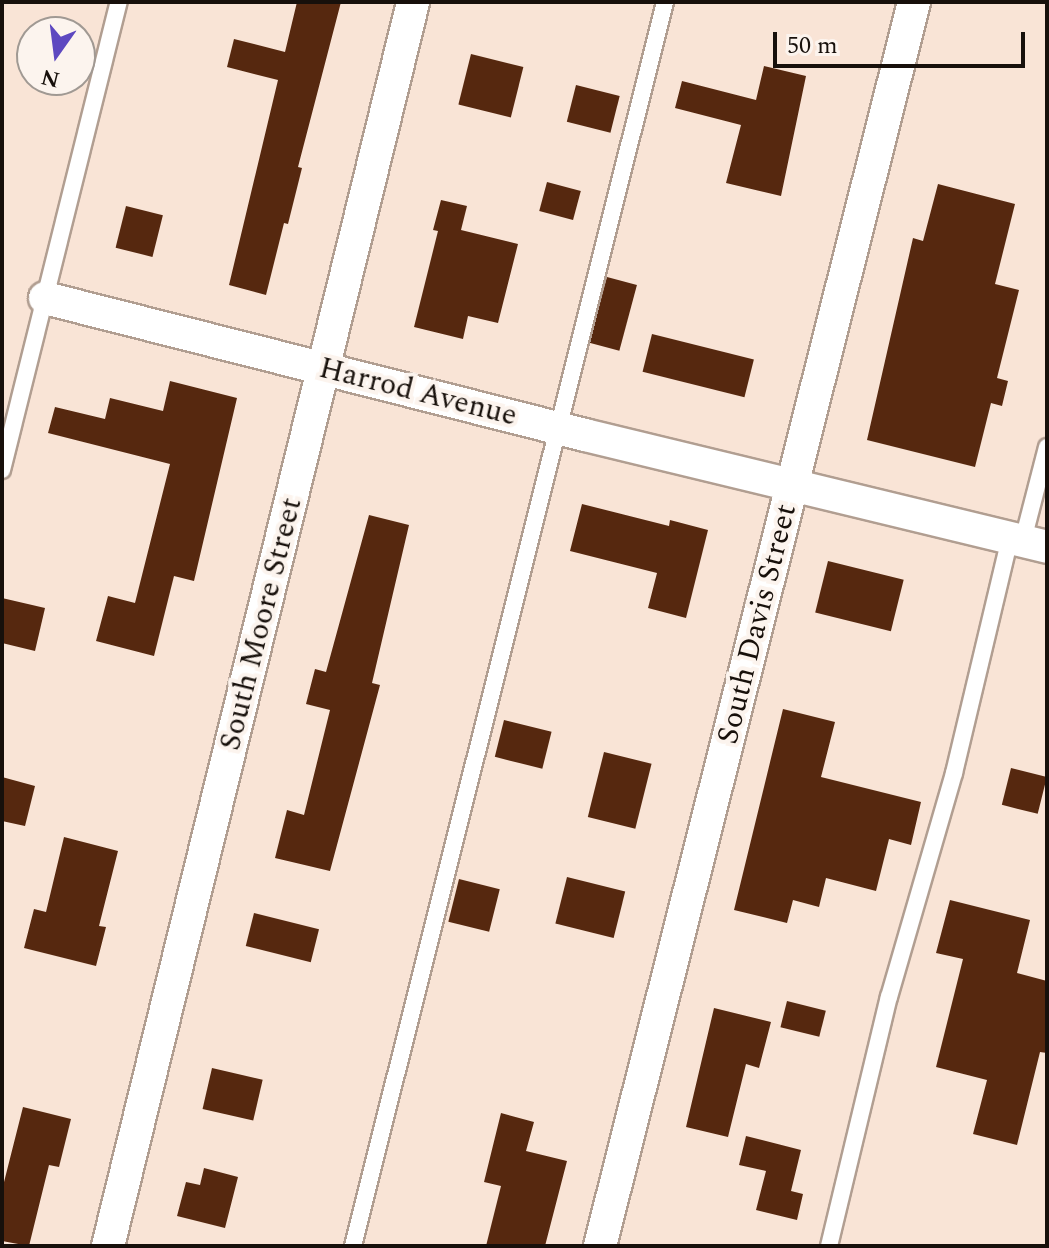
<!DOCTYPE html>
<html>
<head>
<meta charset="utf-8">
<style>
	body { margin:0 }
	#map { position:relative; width:1049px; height:1248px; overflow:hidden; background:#f9e4d6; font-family:Spectral,serif }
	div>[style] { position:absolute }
	.building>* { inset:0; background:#56280f; transform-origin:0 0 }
	.roads { filter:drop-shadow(2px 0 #b19e91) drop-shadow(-2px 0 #b19e91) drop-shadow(0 2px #b19e91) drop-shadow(0 -2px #b19e91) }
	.lane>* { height:16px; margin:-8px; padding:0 8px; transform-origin:8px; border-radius:8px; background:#fff }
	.street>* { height:32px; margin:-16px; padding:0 16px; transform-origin:16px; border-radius:16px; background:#fff }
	span { translate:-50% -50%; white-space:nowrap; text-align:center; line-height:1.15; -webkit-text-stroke:8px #fcf4ee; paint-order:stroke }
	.street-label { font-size:30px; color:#17100b }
	.frame { position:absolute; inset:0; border:4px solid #17100b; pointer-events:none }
	.north { position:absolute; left:16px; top:16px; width:80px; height:80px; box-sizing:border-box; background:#fcf4ee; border:2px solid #a09993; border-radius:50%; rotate:194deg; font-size:22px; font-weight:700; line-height:32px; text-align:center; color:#17100b }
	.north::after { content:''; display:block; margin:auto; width:28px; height:36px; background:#5d48c0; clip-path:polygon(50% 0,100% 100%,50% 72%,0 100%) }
	.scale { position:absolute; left:773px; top:32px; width:252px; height:36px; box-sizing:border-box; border:4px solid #17100b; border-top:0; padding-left:10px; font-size:24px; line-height:28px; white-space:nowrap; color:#17100b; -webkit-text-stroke:6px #fcf4ee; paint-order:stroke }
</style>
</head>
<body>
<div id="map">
	<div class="building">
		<div style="clip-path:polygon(297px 2px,341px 2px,298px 167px,302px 168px,288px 224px,284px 223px,266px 295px,229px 285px,278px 80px,227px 67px,234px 39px,285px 52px)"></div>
		<div style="left:471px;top:54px;width:54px;height:52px;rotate:14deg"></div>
		<div style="clip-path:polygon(764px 66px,806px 76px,781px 196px,726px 183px,741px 125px,675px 108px,682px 81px,756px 100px)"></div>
		<div style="left:576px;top:85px;width:45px;height:38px;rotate:14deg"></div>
		<div style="left:547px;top:182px;width:35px;height:30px;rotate:15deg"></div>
		<div style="clip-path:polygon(938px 184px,1015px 204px,995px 284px,1019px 290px,997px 378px,1008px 381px,1002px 406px,991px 403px,975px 467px,867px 440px,913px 238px,923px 241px)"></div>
		<div style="clip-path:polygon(441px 200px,467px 206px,461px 230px,518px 244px,498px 323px,468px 316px,463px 339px,414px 327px,438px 231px,433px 230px)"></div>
		<div style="left:126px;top:206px;width:38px;height:43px;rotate:14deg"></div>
		<div style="left:607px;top:277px;width:31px;height:68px;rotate:15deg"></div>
		<div style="left:652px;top:334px;width:105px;height:39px;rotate:14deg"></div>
		<div style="clip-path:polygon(170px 381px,237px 398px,194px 581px,174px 576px,154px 656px,96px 641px,108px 596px,135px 603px,170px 464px,48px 433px,55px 407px,105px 419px,110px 398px,163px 411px)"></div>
		<div style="clip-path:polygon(582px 504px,669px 526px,670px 520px,708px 530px,686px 618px,648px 608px,657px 573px,570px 551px)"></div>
		<div style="clip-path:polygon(369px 515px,409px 525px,372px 683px,380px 685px,330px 871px,275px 858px,287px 810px,304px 815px,330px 710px,306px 704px,315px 669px,326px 672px)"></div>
		<div style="left:828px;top:561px;width:78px;height:53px;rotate:14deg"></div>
		<div style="clip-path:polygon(2px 598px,45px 608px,35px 651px,2px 643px)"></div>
		<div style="clip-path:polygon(783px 709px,835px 722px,821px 777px,921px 802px,911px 845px,889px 839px,876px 891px,826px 878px,819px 907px,793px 900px,787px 923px,734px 910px)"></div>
		<div style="left:504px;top:720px;width:49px;height:38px;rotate:14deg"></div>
		<div style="left:604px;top:752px;width:49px;height:67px;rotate:14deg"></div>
		<div style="left:1011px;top:768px;width:37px;height:38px;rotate:14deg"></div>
		<div style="clip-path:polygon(2px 777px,35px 786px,25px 826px,2px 821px)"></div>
		<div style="clip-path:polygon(64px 837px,118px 851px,99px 926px,106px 927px,96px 966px,24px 948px,34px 909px,46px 912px)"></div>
		<div style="left:567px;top:877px;width:60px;height:48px;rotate:14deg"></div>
		<div style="left:459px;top:879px;width:42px;height:44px;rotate:14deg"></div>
		<div style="clip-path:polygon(950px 900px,1030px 920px,1017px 973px,1047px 981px,1047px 1053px,1040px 1052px,1017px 1145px,973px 1134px,987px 1080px,936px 1067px,963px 959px,936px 953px)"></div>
		<div style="left:254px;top:913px;width:67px;height:34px;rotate:14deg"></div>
		<div style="left:787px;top:1001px;width:40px;height:27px;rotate:14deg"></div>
		<div style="clip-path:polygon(714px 1008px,771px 1022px,759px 1068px,746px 1064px,728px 1137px,686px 1127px)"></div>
		<div style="left:212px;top:1068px;width:52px;height:42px;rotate:13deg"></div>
		<div style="clip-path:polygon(23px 1107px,71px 1119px,59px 1167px,49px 1165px,29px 1246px,2px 1241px,2px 1190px)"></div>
		<div style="clip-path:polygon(501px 1113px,534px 1122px,526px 1151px,567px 1161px,545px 1246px,486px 1246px,501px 1186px,484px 1182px)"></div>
		<div style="clip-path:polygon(746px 1136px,801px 1150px,791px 1191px,803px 1194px,797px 1220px,756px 1210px,766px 1171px,739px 1165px)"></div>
		<div style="clip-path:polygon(204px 1168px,238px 1177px,225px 1228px,177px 1216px,186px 1182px,200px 1185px)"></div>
	</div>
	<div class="roads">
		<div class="lane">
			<div style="left:2px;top:470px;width:482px;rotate:-76deg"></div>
			<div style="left:1023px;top:540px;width:96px;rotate:-75.5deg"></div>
			<div style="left:353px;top:1246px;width:1283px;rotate:-75.92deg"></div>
			<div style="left:829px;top:1246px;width:256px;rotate:-76.5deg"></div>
			<div style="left:889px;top:997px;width:233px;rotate:-73.8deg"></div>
			<div style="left:954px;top:773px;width:242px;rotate:-76.6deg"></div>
		</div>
		<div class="street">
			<div style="left:45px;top:298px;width:557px;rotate:14.24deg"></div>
			<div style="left:585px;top:435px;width:475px;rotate:13.6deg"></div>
			<div style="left:108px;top:1246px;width:1281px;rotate:-76.22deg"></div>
			<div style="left:600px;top:1246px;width:1283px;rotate:-75.83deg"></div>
		</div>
	</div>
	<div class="street-label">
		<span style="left:418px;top:392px;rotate:14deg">Harrod Avenue</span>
		<span style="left:261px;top:624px;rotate:-76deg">South Moore Street</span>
		<span style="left:757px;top:624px;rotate:-76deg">South Davis Street</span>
	</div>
	<div class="frame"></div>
	<div class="north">N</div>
	<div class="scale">50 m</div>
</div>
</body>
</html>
